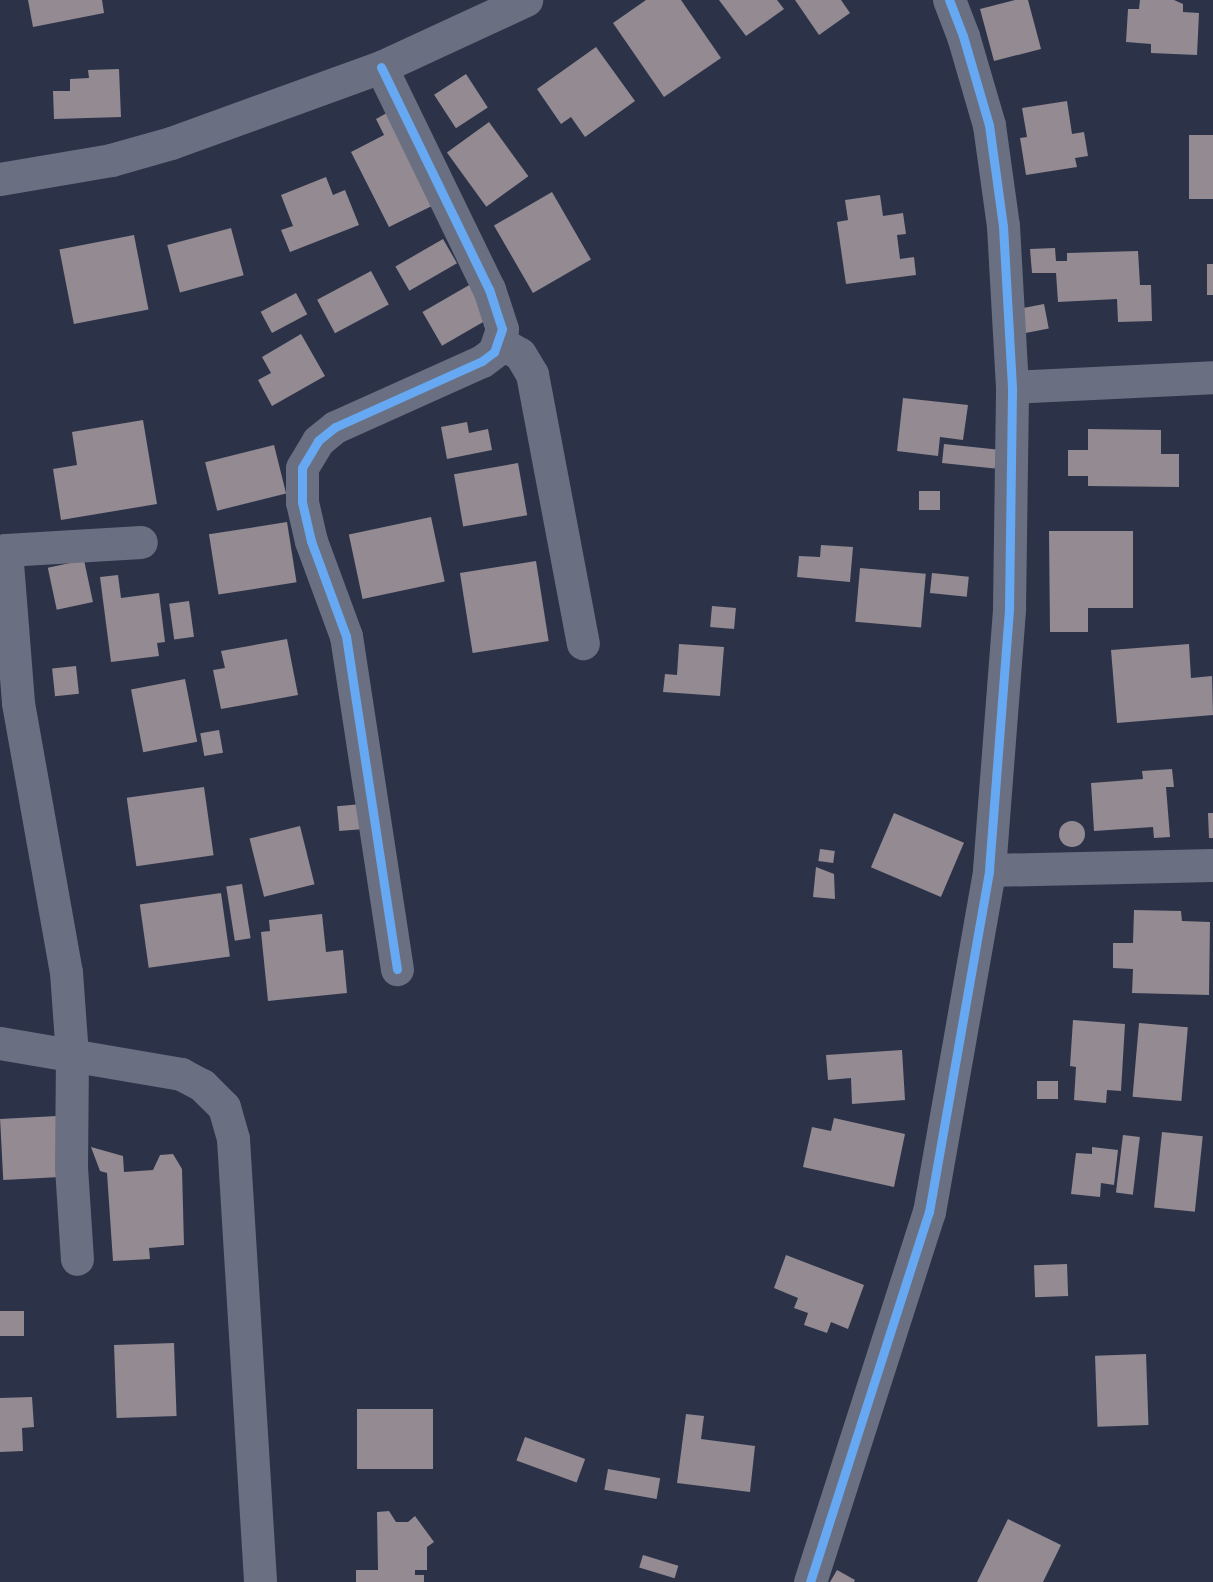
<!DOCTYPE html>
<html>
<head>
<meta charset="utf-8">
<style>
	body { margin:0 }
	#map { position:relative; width:1213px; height:1582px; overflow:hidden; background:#2c3349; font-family:Raleway,sans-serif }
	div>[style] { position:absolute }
	.building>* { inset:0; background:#938a92; transform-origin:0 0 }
	.round { border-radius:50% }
	.minor>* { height:33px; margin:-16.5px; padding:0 16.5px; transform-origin:16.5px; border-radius:16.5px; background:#6a7082 }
	.cycleway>* { height:9px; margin:-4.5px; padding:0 4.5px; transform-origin:4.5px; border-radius:4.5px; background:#66a8f1 }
	span { translate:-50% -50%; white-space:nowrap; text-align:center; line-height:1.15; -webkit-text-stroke:6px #101729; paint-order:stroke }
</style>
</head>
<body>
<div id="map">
	<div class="building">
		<div style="clip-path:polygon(28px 0,102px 0,104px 13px,33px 27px)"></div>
		<div style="clip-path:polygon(646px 0,681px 0,721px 58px,664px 97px,613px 23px)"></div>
		<div style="clip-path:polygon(719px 0,777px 0,784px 9px,746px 36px)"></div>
		<div style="clip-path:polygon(795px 0,841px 0,850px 13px,819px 35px)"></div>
		<div style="clip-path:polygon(1015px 0,1028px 0,1041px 49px,994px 61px,980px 9px)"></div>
		<div style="clip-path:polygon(1140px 0,1174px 0,1183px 4px,1183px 12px,1199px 13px,1197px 55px,1151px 53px,1151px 44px,1126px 42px,1128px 9px,1139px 9px)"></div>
		<div style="clip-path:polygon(596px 47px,635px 101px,585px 137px,571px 117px,561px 124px,537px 89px)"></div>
		<div style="clip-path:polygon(119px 69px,121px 117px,54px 119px,53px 91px,70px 91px,70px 79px,89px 78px,88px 70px)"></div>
		<div style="left:466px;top:74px;width:40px;height:38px;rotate:57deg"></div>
		<div style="clip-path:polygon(1067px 101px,1072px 134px,1084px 132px,1088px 156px,1075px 158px,1077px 167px,1026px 175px,1020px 138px,1027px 137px,1022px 108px)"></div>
		<div style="clip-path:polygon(392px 110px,438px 203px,389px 227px,351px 152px,384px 135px,376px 119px)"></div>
		<div style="left:489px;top:122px;width:67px;height:52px;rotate:54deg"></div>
		<div style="left:1213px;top:135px;width:64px;height:24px;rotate:90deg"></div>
		<div style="clip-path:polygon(326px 177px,333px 195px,345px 190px,359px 225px,290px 252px,281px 230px,293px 226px,281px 195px)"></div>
		<div style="left:552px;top:192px;width:78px;height:67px;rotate:60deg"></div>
		<div style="clip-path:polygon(880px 195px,883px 216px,903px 213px,906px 234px,897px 235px,900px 259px,914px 257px,916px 275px,846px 284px,837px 222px,848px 220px,845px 200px)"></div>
		<div style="left:231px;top:228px;width:49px;height:66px;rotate:75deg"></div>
		<div style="left:134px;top:235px;width:76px;height:76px;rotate:79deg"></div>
		<div style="left:443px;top:239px;width:28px;height:55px;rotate:60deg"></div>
		<div style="clip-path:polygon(1055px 248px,1056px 261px,1067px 261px,1067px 253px,1138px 251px,1140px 285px,1151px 285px,1152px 321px,1118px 322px,1117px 299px,1058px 302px,1056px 273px,1032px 273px,1030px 249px)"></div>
		<div style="left:1207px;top:264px;width:6px;height:31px"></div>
		<div style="left:371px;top:271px;width:38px;height:61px;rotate:62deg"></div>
		<div style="left:471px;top:284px;width:39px;height:56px;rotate:60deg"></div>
		<div style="left:296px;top:293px;width:24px;height:40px;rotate:62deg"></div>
		<div style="left:1044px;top:304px;width:25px;height:25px;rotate:79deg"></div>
		<div style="clip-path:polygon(301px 334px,325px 376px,272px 406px,258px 380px,271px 373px,262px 357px)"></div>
		<div style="clip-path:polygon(903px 398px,968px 405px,963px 440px,940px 437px,938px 456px,897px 451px)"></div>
		<div style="clip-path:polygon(143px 420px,157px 504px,61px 520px,53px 469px,77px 465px,72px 432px)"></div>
		<div style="clip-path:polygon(467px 422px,469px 433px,488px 429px,492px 450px,447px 459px,441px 427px)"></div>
		<div style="clip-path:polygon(1088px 429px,1161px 430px,1161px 454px,1179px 454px,1179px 487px,1088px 486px,1088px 476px,1068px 476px,1068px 450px,1088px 450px)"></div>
		<div style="left:944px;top:444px;width:53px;height:19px;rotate:6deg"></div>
		<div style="left:274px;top:445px;width:50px;height:71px;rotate:76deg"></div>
		<div style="left:518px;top:463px;width:53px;height:65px;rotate:80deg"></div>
		<div style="left:940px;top:491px;width:19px;height:21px;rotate:90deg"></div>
		<div style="left:431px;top:517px;width:66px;height:84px;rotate:78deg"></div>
		<div style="left:287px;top:522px;width:61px;height:79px;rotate:81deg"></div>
		<div style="clip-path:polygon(1049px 531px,1133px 531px,1133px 608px,1088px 608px,1088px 632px,1050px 632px)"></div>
		<div style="clip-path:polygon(821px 545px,853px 547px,850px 582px,797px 577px,799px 556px,820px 557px)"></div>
		<div style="left:84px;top:560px;width:43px;height:37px;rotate:78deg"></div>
		<div style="left:536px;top:561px;width:81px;height:77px;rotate:81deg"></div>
		<div style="left:860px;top:568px;width:66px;height:54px;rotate:5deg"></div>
		<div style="left:932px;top:573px;width:37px;height:20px;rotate:6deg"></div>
		<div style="clip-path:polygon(118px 575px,121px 598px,159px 593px,165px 642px,157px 643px,159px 656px,111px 662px,100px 577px)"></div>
		<div style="left:189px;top:601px;width:36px;height:20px;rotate:82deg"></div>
		<div style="left:712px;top:606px;width:24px;height:21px;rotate:5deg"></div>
		<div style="clip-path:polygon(287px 639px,298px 695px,221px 709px,213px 670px,225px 668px,221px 651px)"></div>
		<div style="clip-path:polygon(679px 644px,724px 647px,720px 696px,663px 692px,665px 674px,677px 675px)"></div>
		<div style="clip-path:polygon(1189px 644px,1191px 678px,1212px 676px,1213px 715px,1117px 723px,1111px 650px)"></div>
		<div style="left:76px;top:666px;width:28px;height:24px;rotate:84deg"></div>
		<div style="left:185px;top:679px;width:64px;height:55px;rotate:79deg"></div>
		<div style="left:219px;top:730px;width:23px;height:19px;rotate:80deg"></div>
		<div style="clip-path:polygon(1172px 769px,1174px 787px,1166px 787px,1170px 837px,1154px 838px,1153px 827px,1094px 831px,1091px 783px,1143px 779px,1142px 771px)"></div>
		<div style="left:204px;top:787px;width:69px;height:78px;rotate:82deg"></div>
		<div style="left:362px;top:804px;width:25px;height:25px;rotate:85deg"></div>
		<div style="left:894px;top:813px;width:76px;height:59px;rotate:23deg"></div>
		<div style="clip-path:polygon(1208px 813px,1213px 813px,1213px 838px,1209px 838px)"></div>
		<div class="round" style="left:1059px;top:821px;width:26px;height:26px"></div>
		<div style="left:300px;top:826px;width:60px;height:52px;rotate:76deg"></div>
		<div style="left:820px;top:849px;width:15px;height:12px;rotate:8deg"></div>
		<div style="clip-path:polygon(816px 867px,834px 874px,835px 899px,813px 897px)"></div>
		<div style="left:242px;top:884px;width:55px;height:16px;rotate:81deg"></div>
		<div style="left:221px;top:893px;width:64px;height:82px;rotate:82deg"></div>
		<div style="clip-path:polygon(1134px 910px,1181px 911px,1182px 921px,1210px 922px,1209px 995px,1132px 993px,1133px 969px,1113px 968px,1113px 943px,1133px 943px)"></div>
		<div style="clip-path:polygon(322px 914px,326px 952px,343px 950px,347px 993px,268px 1001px,261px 932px,270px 931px,269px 920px)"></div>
		<div style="clip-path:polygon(1073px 1020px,1125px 1024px,1121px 1091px,1107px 1090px,1106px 1103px,1074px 1100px,1076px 1067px,1070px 1066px)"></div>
		<div style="left:1139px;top:1023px;width:49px;height:74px;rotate:5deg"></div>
		<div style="clip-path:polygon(902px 1050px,905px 1100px,852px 1104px,851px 1078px,828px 1080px,826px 1055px)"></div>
		<div style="left:1037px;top:1081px;width:21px;height:18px"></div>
		<div style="left:57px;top:1116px;width:61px;height:57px;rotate:87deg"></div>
		<div style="clip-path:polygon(834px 1118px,905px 1134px,894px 1187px,803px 1167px,812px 1127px,831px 1131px)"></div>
		<div style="left:1162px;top:1132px;width:41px;height:76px;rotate:6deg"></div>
		<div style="left:1123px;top:1135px;width:17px;height:58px;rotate:7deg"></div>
		<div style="clip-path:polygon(91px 1147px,123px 1156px,124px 1172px,153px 1170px,160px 1155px,173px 1154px,182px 1169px,184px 1245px,149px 1248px,150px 1259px,113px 1261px,107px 1173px,100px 1171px)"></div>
		<div style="clip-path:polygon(1092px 1147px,1118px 1150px,1114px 1185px,1101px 1183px,1100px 1197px,1071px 1194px,1076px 1153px,1092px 1154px)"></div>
		<div style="clip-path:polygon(786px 1255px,864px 1285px,848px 1329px,831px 1322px,827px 1333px,804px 1325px,808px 1313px,794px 1308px,798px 1298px,774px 1288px)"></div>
		<div style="left:1067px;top:1264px;width:32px;height:33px;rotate:88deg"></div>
		<div style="left:0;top:1311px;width:24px;height:25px"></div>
		<div style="left:174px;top:1343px;width:73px;height:60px;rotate:88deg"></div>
		<div style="left:1146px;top:1354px;width:71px;height:51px;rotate:88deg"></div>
		<div style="clip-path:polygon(32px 1397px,34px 1427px,22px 1428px,23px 1451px,0 1452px,0 1398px)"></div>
		<div style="left:357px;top:1409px;width:76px;height:60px"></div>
		<div style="clip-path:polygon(686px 1414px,704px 1416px,701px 1439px,755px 1446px,750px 1492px,677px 1483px)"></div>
		<div style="left:525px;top:1437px;width:64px;height:25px;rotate:20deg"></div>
		<div style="left:608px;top:1469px;width:53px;height:21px;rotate:10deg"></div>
		<div style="clip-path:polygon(389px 1511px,396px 1522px,408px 1522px,415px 1516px,434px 1542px,427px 1547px,427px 1570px,415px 1570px,415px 1575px,424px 1575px,424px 1582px,356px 1582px,356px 1570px,378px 1570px,377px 1512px)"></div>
		<div style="clip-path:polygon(1008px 1519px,1061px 1545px,1043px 1582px,977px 1582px)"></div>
		<div style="left:643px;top:1555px;width:37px;height:13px;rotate:17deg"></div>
		<div style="clip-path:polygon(837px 1570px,855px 1580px,854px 1582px,830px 1582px)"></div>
	</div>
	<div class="minor">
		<div style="left:381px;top:67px;width:247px;rotate:64.1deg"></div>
		<div style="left:489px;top:289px;width:42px;rotate:72deg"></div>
		<div style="left:502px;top:329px;width:24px;rotate:109deg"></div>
		<div style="left:494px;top:352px;width:15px;rotate:143deg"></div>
		<div style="left:482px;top:361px;width:161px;rotate:155.8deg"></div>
		<div style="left:335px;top:427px;width:22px;rotate:141deg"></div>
		<div style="left:318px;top:441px;width:31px;rotate:121deg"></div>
		<div style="left:302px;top:468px;width:34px;rotate:90deg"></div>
		<div style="left:302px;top:502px;width:40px;rotate:77deg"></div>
		<div style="left:311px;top:541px;width:101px;rotate:69.8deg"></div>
		<div style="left:346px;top:636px;width:337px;rotate:81.3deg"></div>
		<div style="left:0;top:179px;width:113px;rotate:-9.7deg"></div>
		<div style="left:111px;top:160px;width:62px;rotate:-15.8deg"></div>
		<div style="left:171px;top:143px;width:223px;rotate:-19.9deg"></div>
		<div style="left:381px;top:67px;width:160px;rotate:-24.8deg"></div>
		<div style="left:499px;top:342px;width:24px;rotate:30deg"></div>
		<div style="left:520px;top:354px;width:23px;rotate:59deg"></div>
		<div style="left:532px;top:374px;width:274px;rotate:79.3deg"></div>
		<div style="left:1012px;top:387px;width:201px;rotate:-2.8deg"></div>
		<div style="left:6px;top:550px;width:135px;rotate:-3.4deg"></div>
		<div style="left:0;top:551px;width:6px;rotate:-9deg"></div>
		<div style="left:6px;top:550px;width:153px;rotate:85.5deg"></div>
		<div style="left:18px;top:703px;width:273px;rotate:79.9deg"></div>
		<div style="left:66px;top:972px;width:83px;rotate:85.9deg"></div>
		<div style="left:72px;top:1055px;width:112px;rotate:90.5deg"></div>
		<div style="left:71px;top:1167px;width:92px;rotate:86.3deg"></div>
		<div style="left:989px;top:870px;width:224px;rotate:-1.3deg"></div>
		<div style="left:0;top:1043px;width:184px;rotate:9.7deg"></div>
		<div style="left:181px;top:1074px;width:24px;rotate:28deg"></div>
		<div style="left:202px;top:1085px;width:31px;rotate:45deg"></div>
		<div style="left:224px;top:1107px;width:33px;rotate:74deg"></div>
		<div style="left:233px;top:1139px;width:444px;rotate:86.5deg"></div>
		<div style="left:810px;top:1582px;width:389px;rotate:-72.2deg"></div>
		<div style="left:929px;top:1212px;width:347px;rotate:-80deg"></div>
		<div style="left:989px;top:870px;width:263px;rotate:-85.6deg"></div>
		<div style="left:1009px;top:608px;width:221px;rotate:-89.2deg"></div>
		<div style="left:1012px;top:387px;width:161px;rotate:-93.2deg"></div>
		<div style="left:1003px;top:226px;width:102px;rotate:-97.9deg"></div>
		<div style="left:989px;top:125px;width:93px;rotate:-106.3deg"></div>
		<div style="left:963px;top:36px;width:39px;rotate:-111deg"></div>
	</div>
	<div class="cycleway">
		<div style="left:381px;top:67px;width:247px;rotate:64.1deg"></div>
		<div style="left:489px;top:289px;width:42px;rotate:72deg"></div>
		<div style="left:502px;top:329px;width:24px;rotate:109deg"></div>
		<div style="left:494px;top:352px;width:15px;rotate:143deg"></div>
		<div style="left:482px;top:361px;width:161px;rotate:155.8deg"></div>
		<div style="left:335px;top:427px;width:22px;rotate:141deg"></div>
		<div style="left:318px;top:441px;width:31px;rotate:121deg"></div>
		<div style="left:302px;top:468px;width:34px;rotate:90deg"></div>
		<div style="left:302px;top:502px;width:40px;rotate:77deg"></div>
		<div style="left:311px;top:541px;width:101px;rotate:69.8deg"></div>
		<div style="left:346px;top:636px;width:337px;rotate:81.3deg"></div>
		<div style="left:810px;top:1582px;width:389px;rotate:-72.2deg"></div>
		<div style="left:929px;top:1212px;width:347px;rotate:-80deg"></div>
		<div style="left:989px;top:870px;width:263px;rotate:-85.6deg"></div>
		<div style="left:1009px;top:608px;width:221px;rotate:-89.2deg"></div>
		<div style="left:1012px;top:387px;width:161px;rotate:-93.2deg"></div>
		<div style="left:1003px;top:226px;width:102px;rotate:-97.9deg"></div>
		<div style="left:989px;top:125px;width:93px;rotate:-106.3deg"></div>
		<div style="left:963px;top:36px;width:39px;rotate:-111deg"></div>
	</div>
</div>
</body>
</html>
